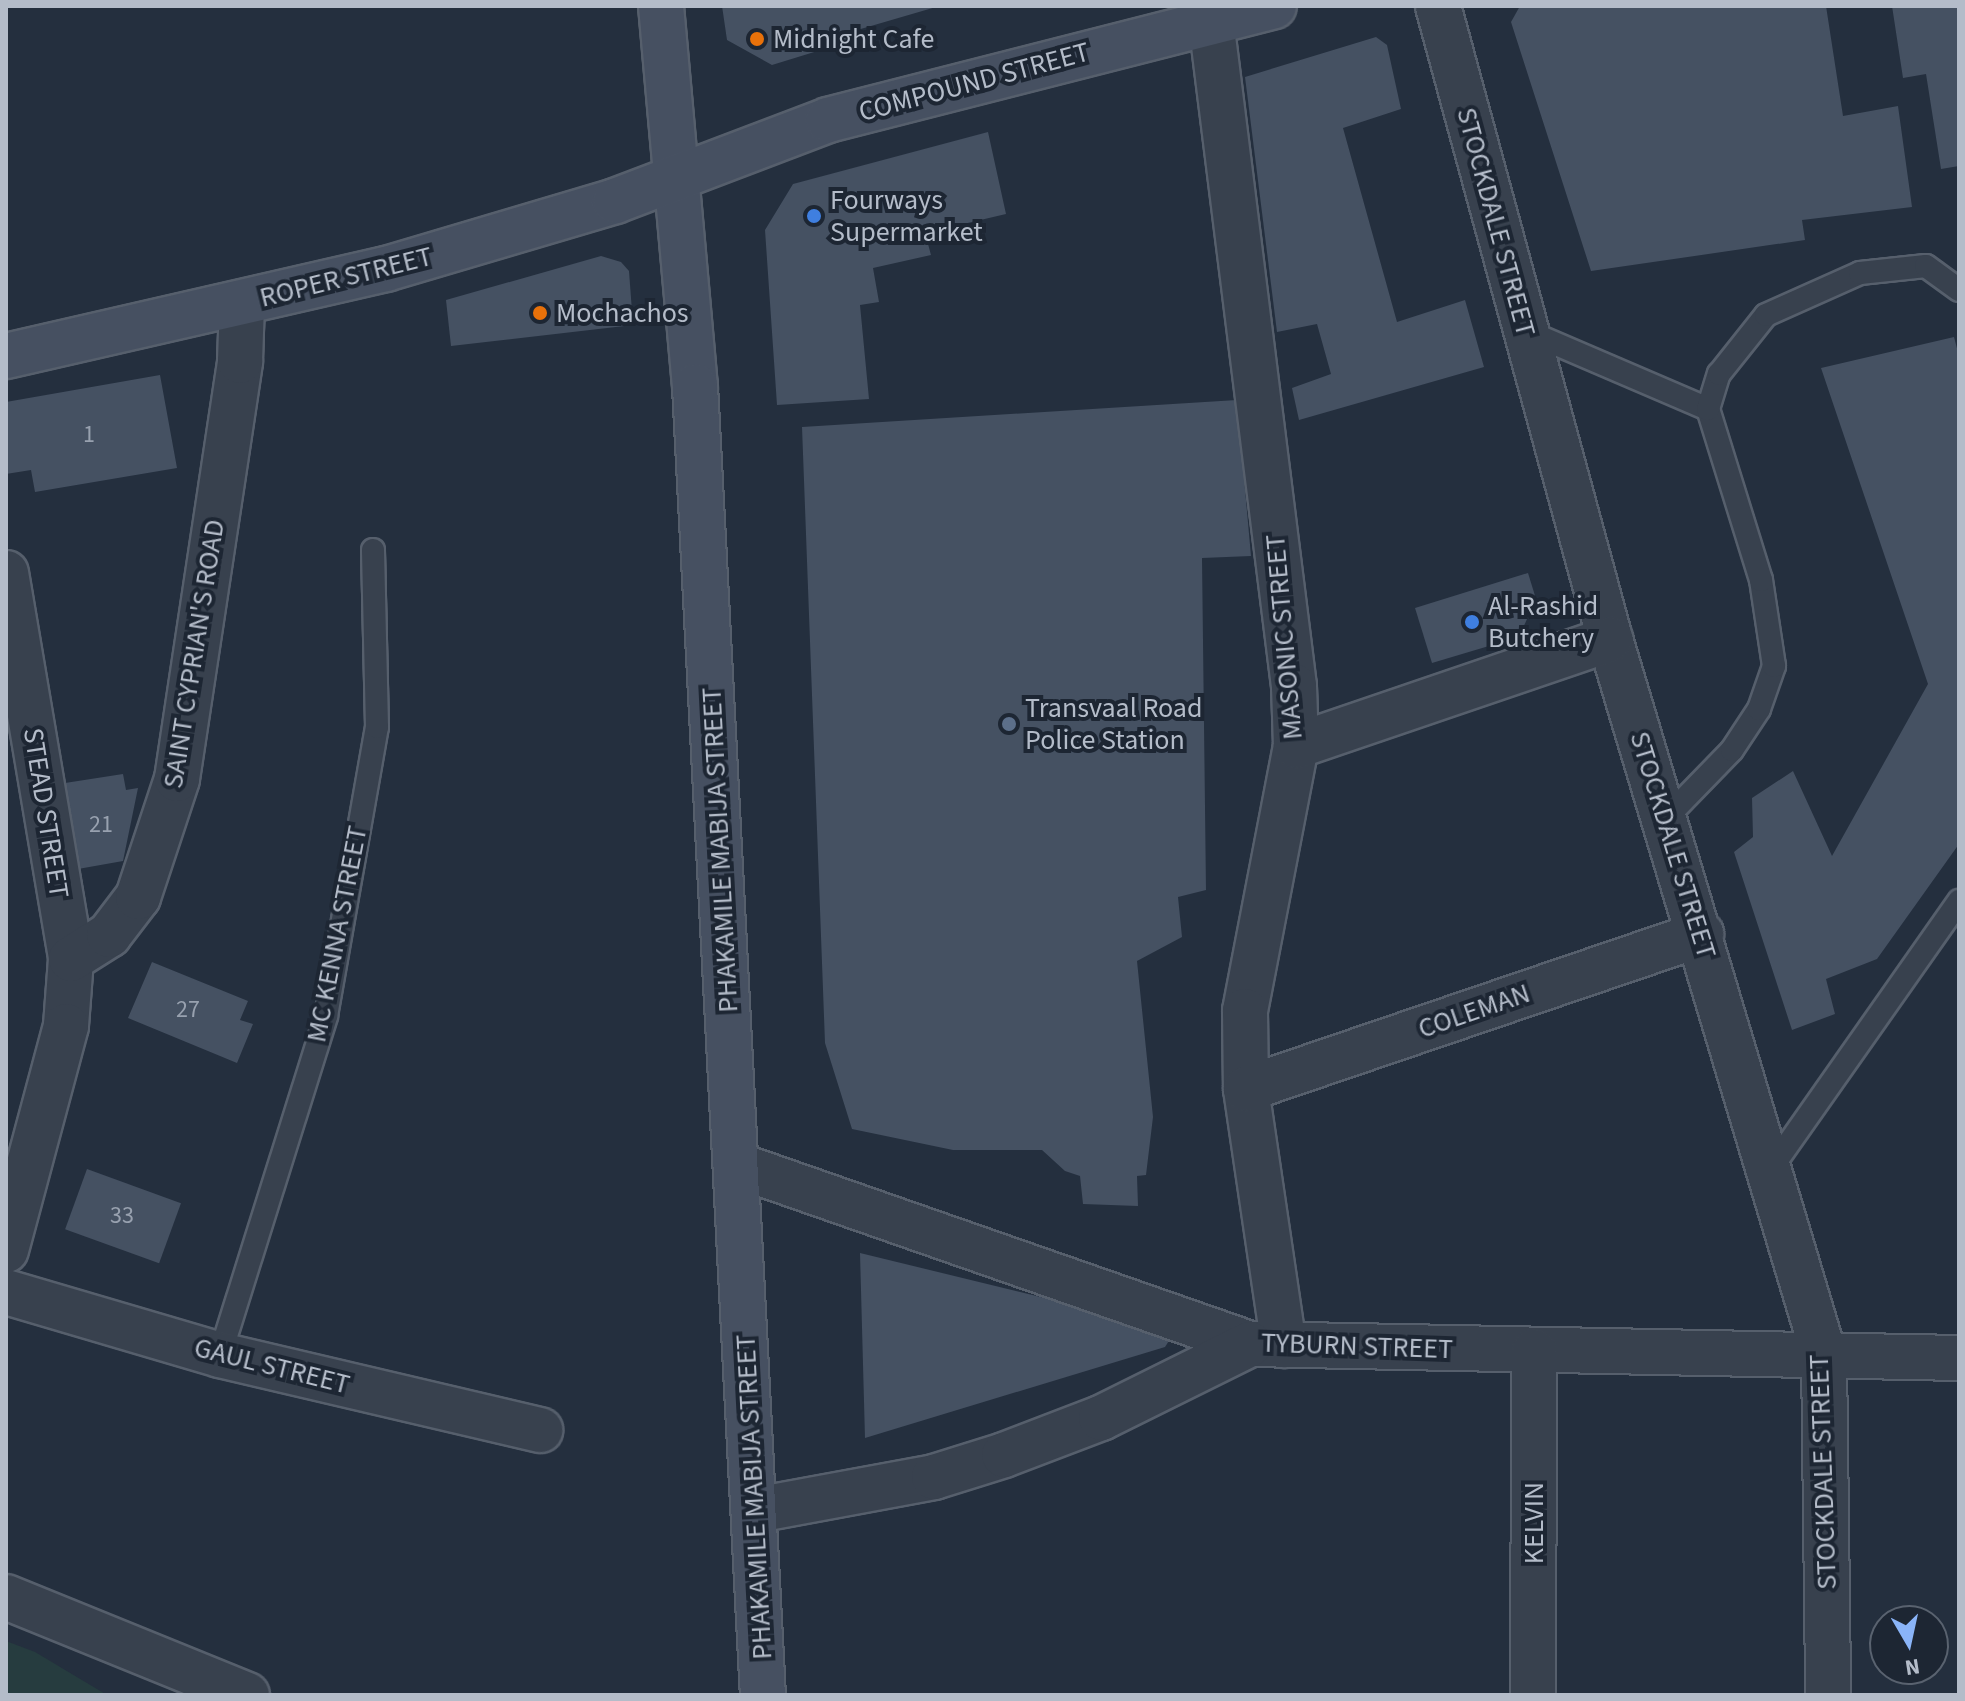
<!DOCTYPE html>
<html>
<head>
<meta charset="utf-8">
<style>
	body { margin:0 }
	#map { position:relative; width:1965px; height:1701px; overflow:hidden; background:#242f3e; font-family:"Source Sans 3",sans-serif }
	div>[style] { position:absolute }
	.green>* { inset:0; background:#263c3f }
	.building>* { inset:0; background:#455162; transform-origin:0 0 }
	.roads { filter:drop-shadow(2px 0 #565f6c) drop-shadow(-2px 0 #565f6c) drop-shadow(0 2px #565f6c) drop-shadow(0 -2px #565f6c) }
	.lane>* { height:22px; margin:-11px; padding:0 11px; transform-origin:11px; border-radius:11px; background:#38414e }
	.street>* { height:44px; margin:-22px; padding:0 22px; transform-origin:22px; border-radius:22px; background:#38414e }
	.secondary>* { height:44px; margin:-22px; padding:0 22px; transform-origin:22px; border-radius:22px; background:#465061 }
	.dots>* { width:22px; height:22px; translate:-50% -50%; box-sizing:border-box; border:4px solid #1d2633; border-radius:50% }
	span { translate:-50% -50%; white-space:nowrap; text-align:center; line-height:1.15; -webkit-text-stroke:8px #1d2633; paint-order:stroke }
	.number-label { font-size:24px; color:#98a1af }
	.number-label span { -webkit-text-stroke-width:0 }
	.poi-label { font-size:28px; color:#b4bcc9 }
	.left { translate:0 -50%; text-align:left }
	.street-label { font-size:28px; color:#b4bcc9 }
	.frame { position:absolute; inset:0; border:8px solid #b4bcc9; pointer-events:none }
	.north { position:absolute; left:1869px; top:1605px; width:80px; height:80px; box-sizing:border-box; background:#1d2633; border:2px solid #59626f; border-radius:50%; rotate:171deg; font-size:22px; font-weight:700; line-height:32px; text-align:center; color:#b4bcc9 }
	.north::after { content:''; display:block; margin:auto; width:28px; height:36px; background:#8ab4f8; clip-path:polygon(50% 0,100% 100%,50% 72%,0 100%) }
</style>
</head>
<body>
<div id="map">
	<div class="green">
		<div style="clip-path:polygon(6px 1641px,35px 1652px,107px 1695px,6px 1695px)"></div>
	</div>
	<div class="building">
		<div style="clip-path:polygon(722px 6px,935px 6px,936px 7px,847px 33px,850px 41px,772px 65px,727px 40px)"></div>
		<div style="clip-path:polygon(1520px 6px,1826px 6px,1843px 116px,1898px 106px,1912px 207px,1802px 220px,1805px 240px,1591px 271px,1511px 22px)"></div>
		<div style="clip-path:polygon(1892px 6px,1959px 6px,1959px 166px,1941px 169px,1926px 74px,1903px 78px)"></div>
		<div style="clip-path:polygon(1376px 37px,1387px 45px,1401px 109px,1343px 128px,1397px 322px,1465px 300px,1484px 367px,1299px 420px,1292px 388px,1331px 374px,1317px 324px,1277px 332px,1245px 77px)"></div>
		<div style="clip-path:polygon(988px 132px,1006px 214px,925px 233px,931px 255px,873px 268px,879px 302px,860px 305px,869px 399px,777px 405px,765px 230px,793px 184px)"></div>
		<div style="clip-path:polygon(601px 256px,621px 262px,629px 271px,633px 325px,451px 346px,446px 300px)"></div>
		<div style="clip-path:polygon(1954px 337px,1959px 356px,1959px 844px,1877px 959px,1826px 979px,1835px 1014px,1792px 1030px,1734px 852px,1753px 837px,1752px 798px,1793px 771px,1832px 856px,1928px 684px,1821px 368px)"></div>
		<div style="clip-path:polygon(160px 375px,177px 468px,35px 492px,31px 470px,6px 474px,6px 402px)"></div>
		<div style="clip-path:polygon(1237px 400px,1251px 556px,1202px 558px,1206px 890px,1178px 897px,1182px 937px,1137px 961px,1153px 1117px,1146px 1175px,1137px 1176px,1138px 1206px,1083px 1204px,1080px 1176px,1065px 1171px,1042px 1150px,953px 1150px,852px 1129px,825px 1043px,802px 427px)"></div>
		<div style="clip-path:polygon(1528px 573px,1536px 599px,1519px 637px,1432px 663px,1415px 608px)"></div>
		<div style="clip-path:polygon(123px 774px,126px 790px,138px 788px,123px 861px,78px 869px,65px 783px)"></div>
		<div style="clip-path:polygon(152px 962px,248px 1001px,240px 1020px,253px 1024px,237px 1063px,128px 1018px)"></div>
		<div style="left:87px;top:1169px;width:100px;height:64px;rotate:20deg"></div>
		<div style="clip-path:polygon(860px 1253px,1176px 1330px,1165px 1347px,865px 1438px)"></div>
	</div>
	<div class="roads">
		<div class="lane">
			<div style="left:1526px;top:331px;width:198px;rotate:23.2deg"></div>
			<div style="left:1665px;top:819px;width:96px;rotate:-45.8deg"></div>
			<div style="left:1732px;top:750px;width:49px;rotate:-56.6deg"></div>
			<div style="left:1759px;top:709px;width:46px;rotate:-70.8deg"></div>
			<div style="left:1774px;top:666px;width:87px;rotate:-98.6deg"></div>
			<div style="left:1761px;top:580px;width:179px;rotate:-107.2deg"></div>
			<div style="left:1708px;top:409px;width:37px;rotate:-73deg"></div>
			<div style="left:1719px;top:374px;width:75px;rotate:-51.5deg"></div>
			<div style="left:1766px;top:315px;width:103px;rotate:-24.1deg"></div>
			<div style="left:1860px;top:273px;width:66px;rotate:-6.1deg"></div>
			<div style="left:1926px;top:266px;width:41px;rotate:36deg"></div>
			<div style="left:1770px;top:1170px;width:329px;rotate:-54.9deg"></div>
			<div style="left:220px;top:1355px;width:355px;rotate:-72.6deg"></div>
			<div style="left:326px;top:1016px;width:293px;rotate:-80deg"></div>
			<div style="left:377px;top:727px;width:177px;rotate:-91.3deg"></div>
		</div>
		<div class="street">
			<div style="left:1438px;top:6px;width:656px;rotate:74.8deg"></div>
			<div style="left:1610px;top:639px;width:747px;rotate:73.36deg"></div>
			<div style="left:1824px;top:1355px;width:340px;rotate:89.3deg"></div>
			<div style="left:1211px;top:21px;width:670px;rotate:82.89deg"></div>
			<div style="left:1294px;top:686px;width:60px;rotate:88.1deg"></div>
			<div style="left:1296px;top:746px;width:270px;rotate:100.9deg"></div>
			<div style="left:1245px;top:1011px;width:78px;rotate:89.3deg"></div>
			<div style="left:1246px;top:1089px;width:259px;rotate:81.6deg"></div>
			<div style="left:6px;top:573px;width:391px;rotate:80.4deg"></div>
			<div style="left:71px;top:959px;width:67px;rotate:94.3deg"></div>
			<div style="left:66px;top:1026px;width:232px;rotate:105deg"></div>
			<div style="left:1296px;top:746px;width:332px;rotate:-18.8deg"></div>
			<div style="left:71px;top:959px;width:45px;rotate:-32.3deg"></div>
			<div style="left:109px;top:935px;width:48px;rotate:-52.7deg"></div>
			<div style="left:138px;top:897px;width:124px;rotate:-71.7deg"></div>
			<div style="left:177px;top:779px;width:423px;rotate:-81.4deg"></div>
			<div style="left:240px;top:361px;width:57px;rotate:-88deg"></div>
			<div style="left:1246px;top:1089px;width:481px;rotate:-18.8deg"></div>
			<div style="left:737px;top:1165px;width:543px;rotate:19.24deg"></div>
			<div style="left:1250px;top:1344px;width:709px;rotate:1.13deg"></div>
			<div style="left:6px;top:1292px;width:223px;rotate:16.4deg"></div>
			<div style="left:220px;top:1355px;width:329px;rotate:13.2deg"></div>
			<div style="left:756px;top:1510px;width:181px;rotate:-10.5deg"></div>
			<div style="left:934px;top:1477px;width:73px;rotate:-17.4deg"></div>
			<div style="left:1004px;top:1455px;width:104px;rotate:-20.9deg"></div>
			<div style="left:1101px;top:1418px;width:166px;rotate:-26.4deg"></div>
			<div style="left:6px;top:1597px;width:260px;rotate:22.1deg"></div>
			<div style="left:1533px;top:1695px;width:344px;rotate:-89.8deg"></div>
		</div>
		<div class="secondary">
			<div style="left:661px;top:6px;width:382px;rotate:84.9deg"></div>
			<div style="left:695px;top:386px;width:1311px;rotate:87.03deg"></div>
			<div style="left:6px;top:356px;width:390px;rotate:-12.9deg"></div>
			<div style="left:386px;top:269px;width:239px;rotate:-16.5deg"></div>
			<div style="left:615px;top:201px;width:228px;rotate:-20.8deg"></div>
			<div style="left:828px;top:120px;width:460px;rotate:-14.3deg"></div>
		</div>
	</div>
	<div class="dots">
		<div style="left:757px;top:39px;background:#e8710a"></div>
		<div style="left:814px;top:216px;background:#3f7fe0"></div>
		<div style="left:540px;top:313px;background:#e8710a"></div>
		<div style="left:1472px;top:622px;background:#3f7fe0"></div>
		<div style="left:1009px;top:724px;background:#5c6f8a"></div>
	</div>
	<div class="number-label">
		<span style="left:89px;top:435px">1</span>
		<span style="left:101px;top:825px">21</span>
		<span style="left:188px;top:1010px">27</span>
		<span style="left:122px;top:1216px">33</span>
	</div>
	<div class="poi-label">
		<span class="left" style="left:773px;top:39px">Midnight Cafe</span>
		<span class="left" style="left:830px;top:216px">Fourways<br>Supermarket</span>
		<span class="left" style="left:556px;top:313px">Mochachos</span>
		<span class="left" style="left:1488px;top:622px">Al-Rashid<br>Butchery</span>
		<span class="left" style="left:1025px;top:724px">Transvaal Road<br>Police Station</span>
	</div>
	<div class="street-label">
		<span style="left:974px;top:82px;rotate:-15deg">COMPOUND STREET</span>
		<span style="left:1496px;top:222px;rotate:75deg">STOCKDALE STREET</span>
		<span style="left:346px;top:277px;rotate:-14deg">ROPER STREET</span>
		<span style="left:1284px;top:637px;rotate:-95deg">MASONIC STREET</span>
		<span style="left:194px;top:654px;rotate:-81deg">SAINT CYPRIAN'S ROAD</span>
		<span style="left:46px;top:813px;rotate:81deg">STEAD STREET</span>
		<span style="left:1673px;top:845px;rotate:73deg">STOCKDALE STREET</span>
		<span style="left:720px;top:850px;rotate:-93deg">PHAKAMILE MABIJA STREET</span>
		<span style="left:337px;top:934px;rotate:-79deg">MC KENNA STREET</span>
		<span style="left:1474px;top:1011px;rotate:-19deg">COLEMAN</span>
		<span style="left:1357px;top:1346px;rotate:2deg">TYBURN STREET</span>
		<span style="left:272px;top:1366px;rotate:14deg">GAUL STREET</span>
		<span style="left:1823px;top:1472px;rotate:-92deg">STOCKDALE STREET</span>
		<span style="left:754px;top:1497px;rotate:-93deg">PHAKAMILE MABIJA STREET</span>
		<span style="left:1534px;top:1523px;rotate:-90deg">KELVIN</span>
	</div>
	<div class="frame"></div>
	<div class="north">N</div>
</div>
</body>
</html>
